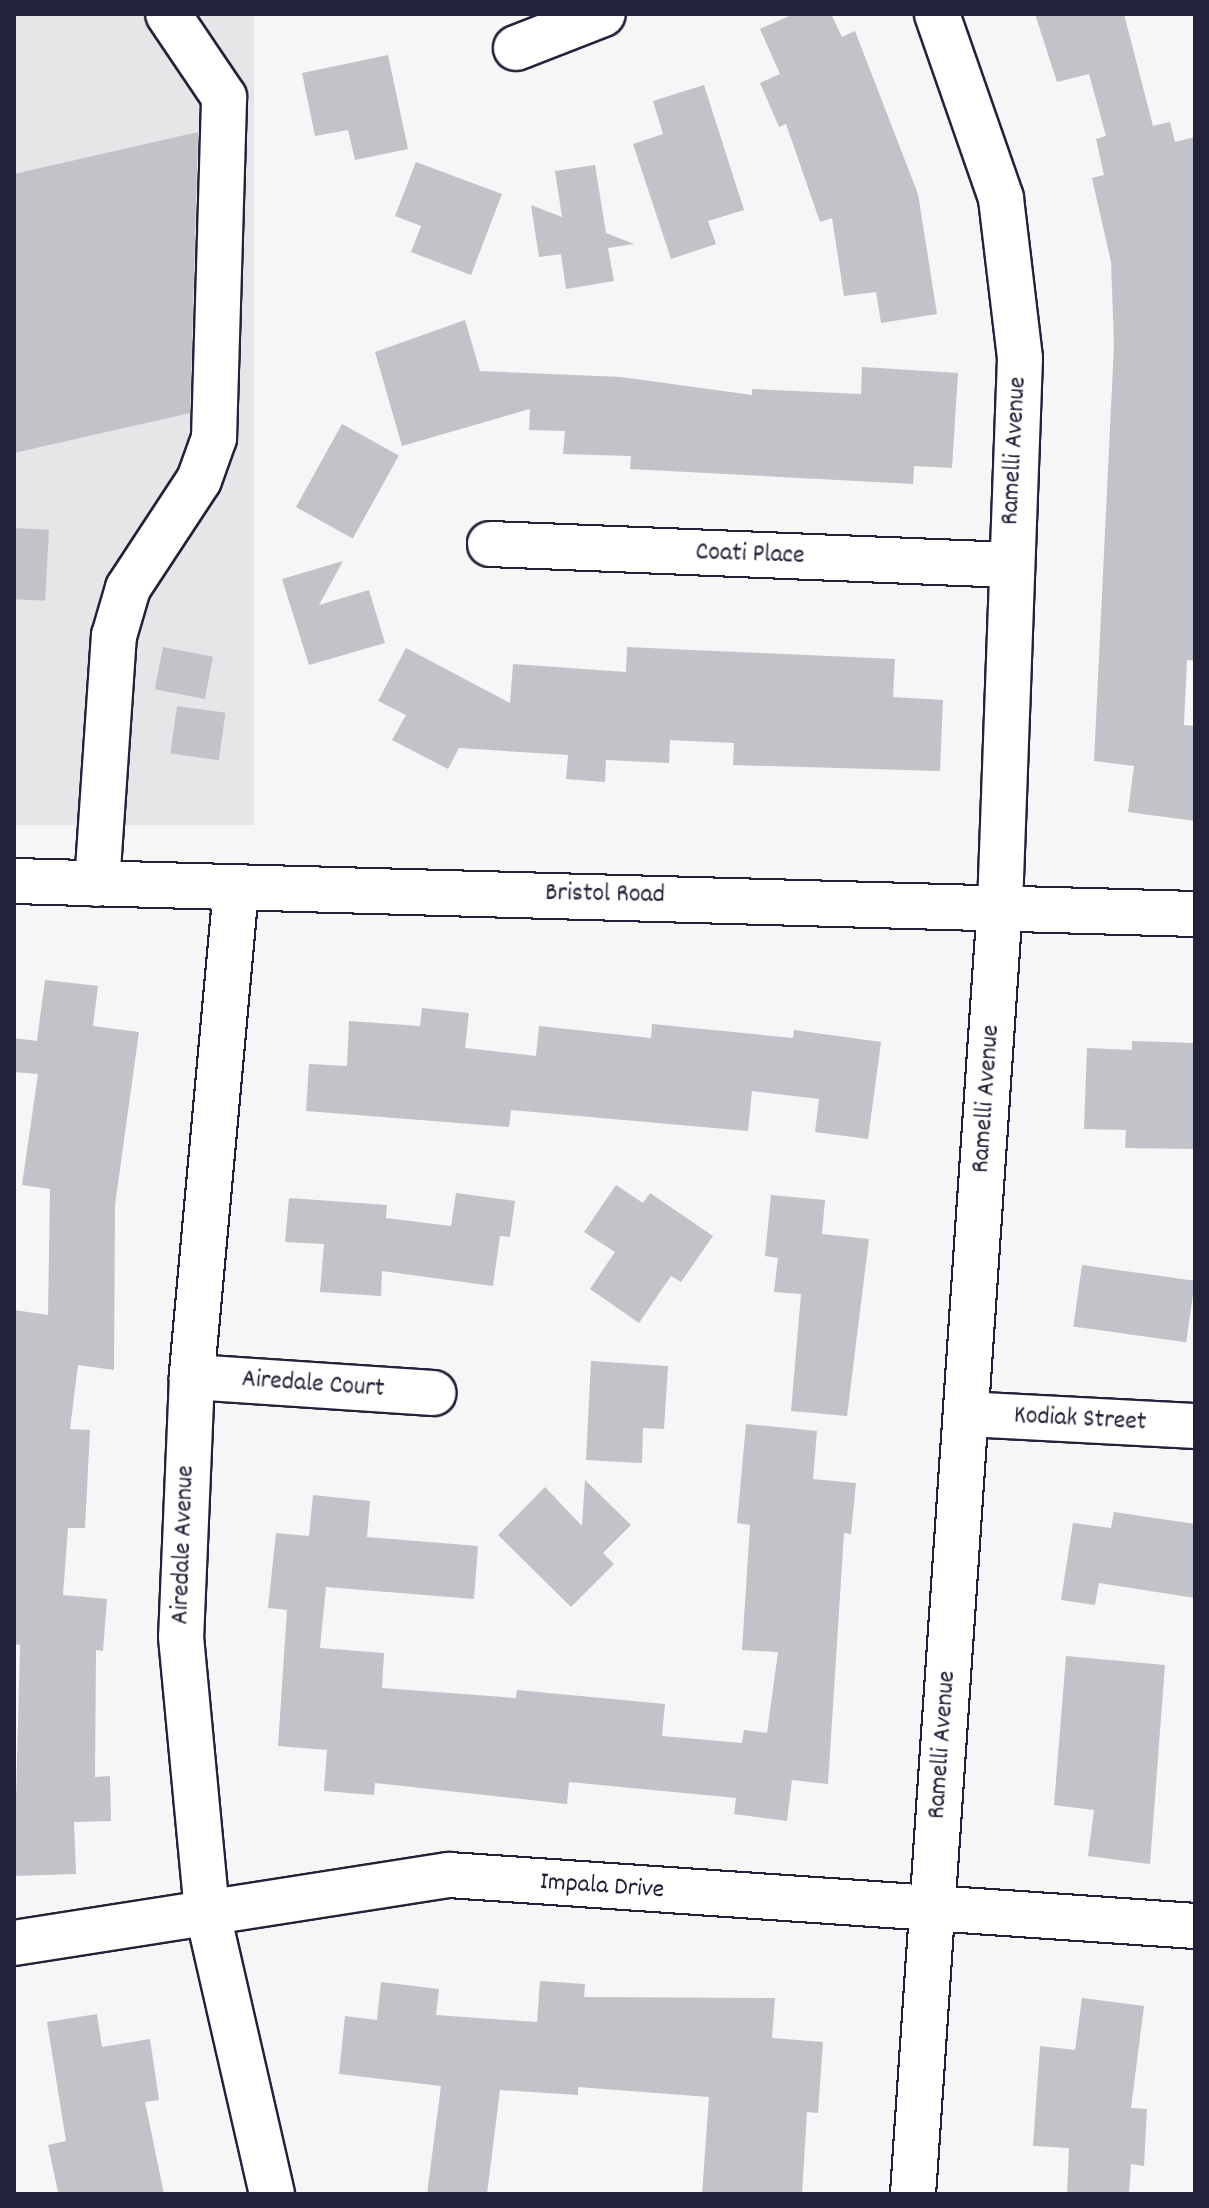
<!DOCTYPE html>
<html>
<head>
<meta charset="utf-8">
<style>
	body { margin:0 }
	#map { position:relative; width:1209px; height:2208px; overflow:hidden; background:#f6f6f7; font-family:Dekko,sans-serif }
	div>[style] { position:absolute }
	.built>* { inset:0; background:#e6e6e9; transform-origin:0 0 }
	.building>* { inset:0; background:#c2c2c9; transform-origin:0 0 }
	.roads { filter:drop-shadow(2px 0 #22223b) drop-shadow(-2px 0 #22223b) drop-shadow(0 2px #22223b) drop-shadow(0 -2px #22223b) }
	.minor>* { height:44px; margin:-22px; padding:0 22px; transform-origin:22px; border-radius:22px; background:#fff }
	span { translate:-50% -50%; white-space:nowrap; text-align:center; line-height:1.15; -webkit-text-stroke:6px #fff; paint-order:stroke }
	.street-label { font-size:26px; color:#22223b }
	.frame { position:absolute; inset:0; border:16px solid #22223b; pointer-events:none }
</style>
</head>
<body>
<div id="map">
	<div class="built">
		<div style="left:14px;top:14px;width:240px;height:811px"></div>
	</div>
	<div class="building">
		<div style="clip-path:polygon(794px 14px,831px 14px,842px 37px,855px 31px,918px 194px,937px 314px,881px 323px,876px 292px,844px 296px,832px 218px,820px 222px,786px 124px,779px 127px,760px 83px,780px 74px,760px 29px)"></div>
		<div style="clip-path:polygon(1035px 14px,1124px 14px,1153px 126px,1170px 122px,1175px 142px,1195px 137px,1195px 661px,1187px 660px,1184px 725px,1195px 726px,1195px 821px,1128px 812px,1134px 766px,1094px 761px,1114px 345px,1111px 262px,1092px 178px,1104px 175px,1096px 139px,1106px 136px,1089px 74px,1057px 82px)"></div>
		<div style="clip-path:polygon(388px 55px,408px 149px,355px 160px,348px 130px,315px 136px,302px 73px)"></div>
		<div style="clip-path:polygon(704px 85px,744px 210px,708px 221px,716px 244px,671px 259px,633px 144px,663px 134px,653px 101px)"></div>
		<div style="clip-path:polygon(198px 132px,190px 413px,14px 453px,14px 174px)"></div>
		<div style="clip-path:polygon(416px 162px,502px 194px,471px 275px,411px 252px,421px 226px,395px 216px)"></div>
		<div style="clip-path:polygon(595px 165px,606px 233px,634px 244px,608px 248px,614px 281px,566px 289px,561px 254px,539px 257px,531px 205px,562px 217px,555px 171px)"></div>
		<div style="clip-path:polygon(465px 320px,480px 371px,621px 377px,752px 395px,752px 389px,861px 394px,862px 367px,958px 373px,952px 468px,914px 466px,913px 484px,630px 469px,631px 456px,563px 454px,565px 431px,529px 430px,530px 409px,402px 446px,375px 352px)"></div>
		<div style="left:342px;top:424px;width:65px;height:95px;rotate:29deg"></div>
		<div style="left:14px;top:528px;width:35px;height:71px;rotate:3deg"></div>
		<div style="clip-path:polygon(343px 561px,319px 605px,369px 590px,385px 643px,309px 665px,282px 579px)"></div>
		<div style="left:163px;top:647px;width:51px;height:43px;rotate:11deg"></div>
		<div style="clip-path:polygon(627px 647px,895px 659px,893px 697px,943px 700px,940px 771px,733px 765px,734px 743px,670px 740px,669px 763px,606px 760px,605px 782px,566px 779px,568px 755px,459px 748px,448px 769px,392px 740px,406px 715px,378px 701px,406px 648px,510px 703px,513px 664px,626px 672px)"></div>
		<div style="left:177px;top:706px;width:49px;height:48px;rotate:8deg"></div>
		<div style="clip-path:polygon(45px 980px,98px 986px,93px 1026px,139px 1032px,115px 1205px,114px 1370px,78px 1365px,70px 1429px,90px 1430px,85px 1528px,68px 1528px,63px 1595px,107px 1599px,103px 1651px,96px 1650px,95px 1777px,110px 1776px,111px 1821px,74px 1822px,76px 1874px,14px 1876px,20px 1645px,14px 1644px,14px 1310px,48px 1315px,50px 1189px,22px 1185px,38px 1074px,14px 1072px,14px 1038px,37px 1041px)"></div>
		<div style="clip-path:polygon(422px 1008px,469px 1013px,465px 1048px,536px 1056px,539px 1026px,651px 1038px,652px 1024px,793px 1038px,794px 1030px,881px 1042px,868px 1139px,815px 1132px,819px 1099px,752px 1091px,748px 1131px,511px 1110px,509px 1127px,306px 1111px,309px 1064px,347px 1066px,349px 1021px,420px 1026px)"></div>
		<div style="clip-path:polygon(1132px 1041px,1195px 1043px,1195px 1149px,1125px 1148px,1126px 1130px,1084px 1129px,1087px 1048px,1132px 1050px)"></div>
		<div style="clip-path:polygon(616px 1185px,643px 1203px,650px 1193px,713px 1236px,681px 1282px,671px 1276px,639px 1323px,590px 1289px,615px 1252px,584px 1232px)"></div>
		<div style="clip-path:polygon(456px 1193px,515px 1201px,510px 1237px,500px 1236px,493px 1286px,382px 1271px,381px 1296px,320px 1292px,324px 1244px,285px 1242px,289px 1198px,387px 1205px,386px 1218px,451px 1226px)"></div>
		<div style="clip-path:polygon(771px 1195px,825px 1200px,822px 1234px,869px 1239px,847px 1416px,791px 1411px,801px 1294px,774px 1292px,778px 1258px,765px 1256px)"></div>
		<div style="left:1082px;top:1265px;width:114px;height:62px;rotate:8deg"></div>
		<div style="clip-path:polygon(591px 1361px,668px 1366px,664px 1429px,643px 1428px,642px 1463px,586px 1460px)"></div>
		<div style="clip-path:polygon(746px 1424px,817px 1431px,813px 1479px,856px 1483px,851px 1534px,844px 1533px,828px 1784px,792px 1780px,787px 1821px,734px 1814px,736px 1798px,569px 1782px,567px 1804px,375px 1783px,374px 1795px,324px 1791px,327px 1750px,278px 1746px,287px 1610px,268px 1608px,276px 1533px,309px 1536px,313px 1495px,370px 1501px,367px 1537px,478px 1546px,474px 1599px,326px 1587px,320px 1648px,384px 1653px,382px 1688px,516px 1698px,517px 1690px,665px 1704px,662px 1736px,742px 1743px,744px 1730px,767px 1733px,778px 1652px,742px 1650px,750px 1525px,737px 1523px)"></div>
		<div style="clip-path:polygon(585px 1480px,631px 1525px,603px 1553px,614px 1564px,571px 1607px,498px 1535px,545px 1487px,582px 1526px)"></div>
		<div style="clip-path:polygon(1114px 1512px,1195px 1524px,1195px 1598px,1099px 1583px,1095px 1605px,1061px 1600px,1073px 1523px,1111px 1528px)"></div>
		<div style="clip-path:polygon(1066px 1656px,1165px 1665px,1150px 1864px,1088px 1856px,1094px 1810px,1054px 1805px)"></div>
		<div style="clip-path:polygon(540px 1981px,585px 1984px,584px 1997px,775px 1998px,772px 2038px,823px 2042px,818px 2113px,807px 2112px,802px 2194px,702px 2194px,709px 2097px,578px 2087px,578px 2095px,500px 2090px,487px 2194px,427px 2194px,441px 2086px,339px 2074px,345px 2016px,377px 2020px,381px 1982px,439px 1989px,436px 2015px,537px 2022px)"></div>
		<div style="clip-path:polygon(1082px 1998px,1144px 2006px,1131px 2108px,1147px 2109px,1144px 2166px,1131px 2164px,1129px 2194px,1067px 2194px,1069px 2148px,1033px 2146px,1040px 2046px,1075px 2050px)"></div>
		<div style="clip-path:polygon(97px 2014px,102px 2047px,150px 2039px,159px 2100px,145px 2102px,164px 2194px,58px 2192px,48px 2145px,66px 2141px,47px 2022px)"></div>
	</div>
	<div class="roads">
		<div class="minor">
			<div style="left:516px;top:48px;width:93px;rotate:-21.3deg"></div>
			<div style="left:490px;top:544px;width:520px;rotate:2.31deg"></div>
			<div style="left:14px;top:881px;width:1181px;rotate:1.6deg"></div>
			<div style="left:97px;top:884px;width:249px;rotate:-86.1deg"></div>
			<div style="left:114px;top:636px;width:50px;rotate:-73.7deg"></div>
			<div style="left:128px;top:588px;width:129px;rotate:-56.7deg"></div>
			<div style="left:199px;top:480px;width:45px;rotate:-70.3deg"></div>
			<div style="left:214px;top:438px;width:341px;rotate:-88.3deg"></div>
			<div style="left:224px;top:97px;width:100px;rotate:-124deg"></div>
			<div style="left:236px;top:889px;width:490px;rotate:95.2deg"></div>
			<div style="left:192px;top:1377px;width:260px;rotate:92.4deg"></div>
			<div style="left:181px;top:1637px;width:274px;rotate:84.6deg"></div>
			<div style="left:207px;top:1910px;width:291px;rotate:77.1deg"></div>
			<div style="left:192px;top:1377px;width:242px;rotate:3.8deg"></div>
			<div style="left:966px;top:1414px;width:229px;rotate:3deg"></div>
			<div style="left:14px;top:1943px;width:440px;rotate:-8.9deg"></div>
			<div style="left:449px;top:1875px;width:748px;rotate:3.91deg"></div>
			<div style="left:913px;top:2194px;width:1291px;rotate:-86.14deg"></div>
			<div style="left:1000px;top:906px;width:548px;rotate:-87.91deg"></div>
			<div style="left:1020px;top:358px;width:161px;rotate:-96.8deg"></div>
			<div style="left:1001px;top:198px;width:195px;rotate:-109.2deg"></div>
		</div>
	</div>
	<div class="street-label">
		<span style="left:1015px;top:451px;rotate:-87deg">Ramelli Avenue</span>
		<span style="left:750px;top:555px;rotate:2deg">Coati Place</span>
		<span style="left:605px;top:895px;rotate:1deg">Bristol Road</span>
		<span style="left:987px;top:1099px;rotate:-86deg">Ramelli Avenue</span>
		<span style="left:313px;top:1385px;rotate:4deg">Airedale Court</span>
		<span style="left:1080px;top:1420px;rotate:3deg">Kodiak Street</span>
		<span style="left:184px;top:1545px;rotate:-88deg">Airedale Avenue</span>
		<span style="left:943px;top:1745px;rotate:-86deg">Ramelli Avenue</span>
		<span style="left:602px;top:1887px;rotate:4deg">Impala Drive</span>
	</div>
	<div class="frame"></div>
</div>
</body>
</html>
